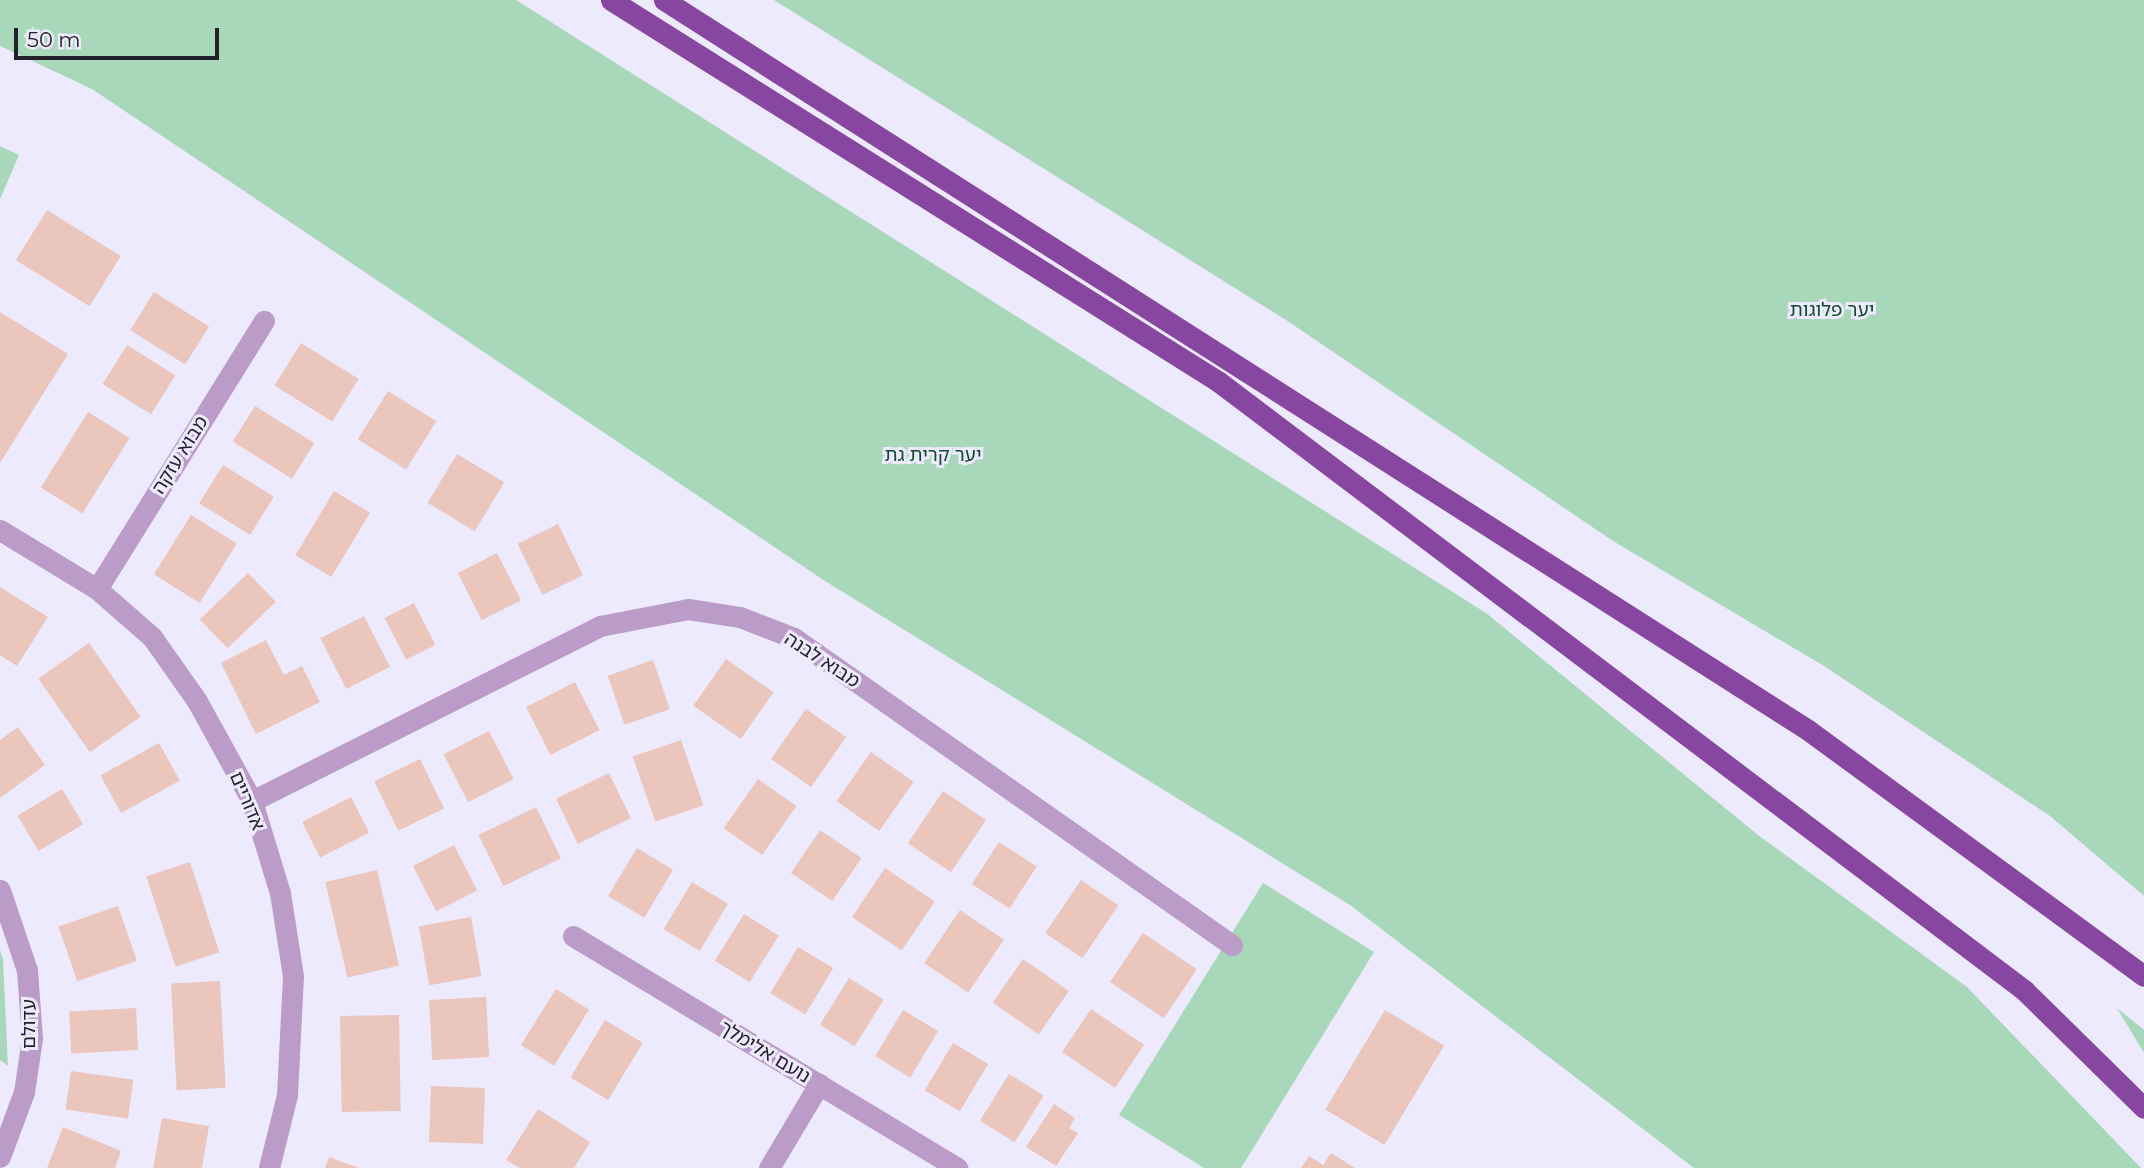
<!DOCTYPE html>
<html>
<head>
<meta charset="utf-8">
<style>
	body { margin:0 }
	#map { position:relative; width:2144px; height:1168px; overflow:hidden; background:#eeeafe; font-family:Montserrat,"Noto Sans Hebrew",sans-serif }
	div>[style] { position:absolute }
	.green>* { inset:0; background:#a8d7b9 }
	.building>* { inset:0; background:#eac6bc; transform-origin:0 0 }
	.minor>* { height:21px; margin:-10.5px; padding:0 10.5px; transform-origin:10.5px; border-radius:10.5px; background:#bb9cc9 }
	.tertiary>* { height:21px; margin:-10.5px; padding:0 10.5px; transform-origin:10.5px; border-radius:10.5px; background:#bb9cc9 }
	.trunk>* { height:21px; margin:-10.5px; padding:0 10.5px; transform-origin:10.5px; border-radius:10.5px; background:#8746a0 }
	span { translate:-50% -50%; white-space:nowrap; text-align:center; line-height:1.15; -webkit-text-stroke:6px #eeeafe; paint-order:stroke }
	.park-label { font-size:19px; color:#114c2e }
	.street-label { font-size:19px; color:#22202b }
	.scale { position:absolute; left:14px; top:28px; width:205px; height:32px; box-sizing:border-box; border:4px solid #22202b; border-top:0; padding-left:9px; font-size:21px; line-height:24px; white-space:nowrap; color:#22202b; -webkit-text-stroke:5px #eeeafe; paint-order:stroke }
</style>
</head>
<body>
<div id="map">
	<div class="green">
		<div style="clip-path:polygon(0 0,516px 0,1486px 613px,1758px 835px,1967px 987px,2141px 1168px,1694px 1168px,1350px 905px,825px 581px,92px 89px,0 46px)"></div>
		<div style="clip-path:polygon(774px 0,2144px 0,2144px 896px,2050px 816px,1824px 666px,1613px 541px,1286px 320px)"></div>
		<div style="clip-path:polygon(0 146px,19px 155px,0 199px)"></div>
		<div style="clip-path:polygon(1263px 883px,1374px 952px,1241px 1168px,1204px 1168px,1119px 1115px)"></div>
		<div style="clip-path:polygon(0 951px,3px 959px,8px 1066px,0 1060px)"></div>
		<div style="clip-path:polygon(2117px 1008px,2144px 1030px,2144px 1053px)"></div>
	</div>
	<div class="building">
		<div style="left:47px;top:210px;width:87px;height:59px;rotate:32deg"></div>
		<div style="left:154px;top:292px;width:65px;height:45px;rotate:32deg"></div>
		<div style="clip-path:polygon(0 312px,68px 354px,0 463px)"></div>
		<div style="left:301px;top:343px;width:68px;height:50px;rotate:32deg"></div>
		<div style="left:127px;top:345px;width:57px;height:46px;rotate:32deg"></div>
		<div style="left:388px;top:391px;width:57px;height:57px;rotate:32deg"></div>
		<div style="left:255px;top:406px;width:70px;height:42px;rotate:32deg"></div>
		<div style="left:88px;top:412px;width:49px;height:89px;rotate:32deg"></div>
		<div style="left:457px;top:454px;width:55px;height:57px;rotate:31deg"></div>
		<div style="left:223px;top:465px;width:60px;height:45px;rotate:32deg"></div>
		<div style="left:334px;top:491px;width:42px;height:75px;rotate:31deg"></div>
		<div style="left:191px;top:515px;width:54px;height:70px;rotate:32deg"></div>
		<div style="left:558px;top:524px;width:57px;height:45px;rotate:64deg"></div>
		<div style="left:497px;top:553px;width:53px;height:44px;rotate:63deg"></div>
		<div style="left:248px;top:573px;width:40px;height:67px;rotate:46deg"></div>
		<div style="clip-path:polygon(0 587px,48px 617px,17px 666px,0 655px)"></div>
		<div style="left:414px;top:603px;width:47px;height:33px;rotate:63deg"></div>
		<div style="left:364px;top:616px;width:57px;height:49px;rotate:63deg"></div>
		<div style="clip-path:polygon(266px 640px,284px 675px,302px 666px,320px 702px,256px 734px,221px 663px)"></div>
		<div style="left:89px;top:643px;width:90px;height:62px;rotate:55deg"></div>
		<div style="left:726px;top:659px;width:58px;height:57px;rotate:35deg"></div>
		<div style="left:653px;top:660px;width:52px;height:48px;rotate:71deg"></div>
		<div style="left:575px;top:682px;width:54px;height:55px;rotate:63deg"></div>
		<div style="left:806px;top:709px;width:49px;height:61px;rotate:35deg"></div>
		<div style="clip-path:polygon(18px 727px,45px 765px,0 798px,0 740px)"></div>
		<div style="left:489px;top:731px;width:54px;height:51px;rotate:63deg"></div>
		<div style="left:681px;top:740px;width:69px;height:51px;rotate:71deg"></div>
		<div style="left:159px;top:743px;width:43px;height:67px;rotate:61deg"></div>
		<div style="left:871px;top:752px;width:52px;height:60px;rotate:35deg"></div>
		<div style="left:420px;top:759px;width:55px;height:51px;rotate:64deg"></div>
		<div style="left:609px;top:773px;width:50px;height:59px;rotate:64deg"></div>
		<div style="left:758px;top:779px;width:47px;height:60px;rotate:35deg"></div>
		<div style="left:62px;top:789px;width:41px;height:52px;rotate:59deg"></div>
		<div style="left:943px;top:791px;width:52px;height:63px;rotate:34deg"></div>
		<div style="left:351px;top:797px;width:40px;height:55px;rotate:63deg"></div>
		<div style="left:536px;top:807px;width:57px;height:64px;rotate:64deg"></div>
		<div style="left:820px;top:830px;width:50px;height:52px;rotate:34deg"></div>
		<div style="left:999px;top:842px;width:45px;height:50px;rotate:33deg"></div>
		<div style="left:454px;top:845px;width:51px;height:46px;rotate:63deg"></div>
		<div style="left:637px;top:848px;width:42px;height:56px;rotate:31deg"></div>
		<div style="left:190px;top:862px;width:95px;height:46px;rotate:72deg"></div>
		<div style="left:885px;top:868px;width:60px;height:59px;rotate:34deg"></div>
		<div style="left:377px;top:870px;width:98px;height:53px;rotate:77deg"></div>
		<div style="left:1081px;top:880px;width:45px;height:64px;rotate:34deg"></div>
		<div style="left:692px;top:882px;width:42px;height:55px;rotate:31deg"></div>
		<div style="left:118px;top:906px;width:58px;height:63px;rotate:71deg"></div>
		<div style="left:960px;top:910px;width:53px;height:64px;rotate:34deg"></div>
		<div style="left:744px;top:914px;width:41px;height:55px;rotate:32deg"></div>
		<div style="left:471px;top:917px;width:60px;height:53px;rotate:80deg"></div>
		<div style="left:1143px;top:933px;width:65px;height:59px;rotate:34deg"></div>
		<div style="left:798px;top:947px;width:41px;height:54px;rotate:31deg"></div>
		<div style="left:1023px;top:959px;width:56px;height:53px;rotate:35deg"></div>
		<div style="left:849px;top:978px;width:41px;height:55px;rotate:32deg"></div>
		<div style="left:220px;top:981px;width:107px;height:49px;rotate:87deg"></div>
		<div style="left:556px;top:989px;width:39px;height:66px;rotate:32deg"></div>
		<div style="left:486px;top:997px;width:60px;height:57px;rotate:87deg"></div>
		<div style="left:136px;top:1008px;width:42px;height:67px;rotate:87deg"></div>
		<div style="left:1091px;top:1009px;width:64px;height:52px;rotate:34deg"></div>
		<div style="left:903px;top:1010px;width:41px;height:54px;rotate:31deg"></div>
		<div style="left:1385px;top:1010px;width:69px;height:116px;rotate:31deg"></div>
		<div style="left:399px;top:1015px;width:96px;height:59px;rotate:89deg"></div>
		<div style="left:605px;top:1020px;width:44px;height:67px;rotate:31deg"></div>
		<div style="left:953px;top:1043px;width:41px;height:55px;rotate:31deg"></div>
		<div style="left:71px;top:1071px;width:63px;height:39px;rotate:8deg"></div>
		<div style="left:1009px;top:1074px;width:41px;height:55px;rotate:32deg"></div>
		<div style="left:431px;top:1086px;width:54px;height:56px;rotate:2deg"></div>
		<div style="clip-path:polygon(1054px 1104px,1075px 1118px,1069px 1128px,1078px 1133px,1056px 1166px,1026px 1147px)"></div>
		<div style="clip-path:polygon(538px 1109px,590px 1142px,574px 1168px,520px 1168px,506px 1160px)"></div>
		<div style="clip-path:polygon(162px 1118px,209px 1126px,202px 1168px,153px 1168px)"></div>
		<div style="clip-path:polygon(63px 1127px,121px 1151px,115px 1168px,47px 1168px)"></div>
		<div style="clip-path:polygon(1331px 1153px,1355px 1168px,1301px 1168px,1309px 1156px,1323px 1165px)"></div>
		<div style="clip-path:polygon(329px 1157px,359px 1168px,325px 1168px)"></div>
	</div>
	<div class="minor">
		<div style="left:97px;top:589px;width:316px;rotate:-58.1deg"></div>
		<div style="left:252px;top:801px;width:390px;rotate:-26.7deg"></div>
		<div style="left:600px;top:626px;width:90px;rotate:-10.9deg"></div>
		<div style="left:688px;top:609px;width:53px;rotate:8.7deg"></div>
		<div style="left:740px;top:617px;width:58px;rotate:21.3deg"></div>
		<div style="left:794px;top:638px;width:535px;rotate:35.03deg"></div>
		<div style="left:0;top:890px;width:84px;rotate:71.4deg"></div>
		<div style="left:27px;top:970px;width:68px;rotate:85.8deg"></div>
		<div style="left:32px;top:1038px;width:55px;rotate:98.4deg"></div>
		<div style="left:24px;top:1092px;width:69px;rotate:110.3deg"></div>
		<div style="left:573px;top:936px;width:449px;rotate:31.1deg"></div>
		<div style="left:769px;top:1168px;width:98px;rotate:-59.2deg"></div>
	</div>
	<div class="tertiary">
		<div style="left:0;top:530px;width:114px;rotate:31.3deg"></div>
		<div style="left:97px;top:589px;width:73px;rotate:41.1deg"></div>
		<div style="left:152px;top:637px;width:78px;rotate:54.9deg"></div>
		<div style="left:197px;top:701px;width:114px;rotate:61.2deg"></div>
		<div style="left:252px;top:801px;width:96px;rotate:73.1deg"></div>
		<div style="left:280px;top:893px;width:84px;rotate:81.1deg"></div>
		<div style="left:293px;top:976px;width:119px;rotate:92.9deg"></div>
		<div style="left:287px;top:1095px;width:75px;rotate:103.9deg"></div>
	</div>
	<div class="trunk">
		<div style="left:611px;top:0;width:718px;rotate:32.14deg"></div>
		<div style="left:1219px;top:382px;width:1009px;rotate:37.06deg"></div>
		<div style="left:2024px;top:990px;width:168px;rotate:44.5deg"></div>
		<div style="left:664px;top:0;width:1357px;rotate:32.54deg"></div>
		<div style="left:1808px;top:730px;width:416px;rotate:36.2deg"></div>
	</div>
	<div class="park-label">
		<span style="left:1832px;top:310px">יער פלוגות</span>
		<span style="left:933px;top:455px">יער קרית גת</span>
	</div>
	<div class="street-label">
		<span style="left:180px;top:455px;rotate:-58deg">מבוא עזקה</span>
		<span style="left:822px;top:660px;rotate:33deg">מבוא לבנה</span>
		<span style="left:247px;top:801px;rotate:67deg">אדוריים</span>
		<span style="left:29px;top:1024px;rotate:-90deg">עדולם</span>
		<span style="left:765px;top:1052px;rotate:31deg">נועם אלימלך</span>
	</div>
	<div class="scale">50 m</div>
</div>
</body>
</html>
